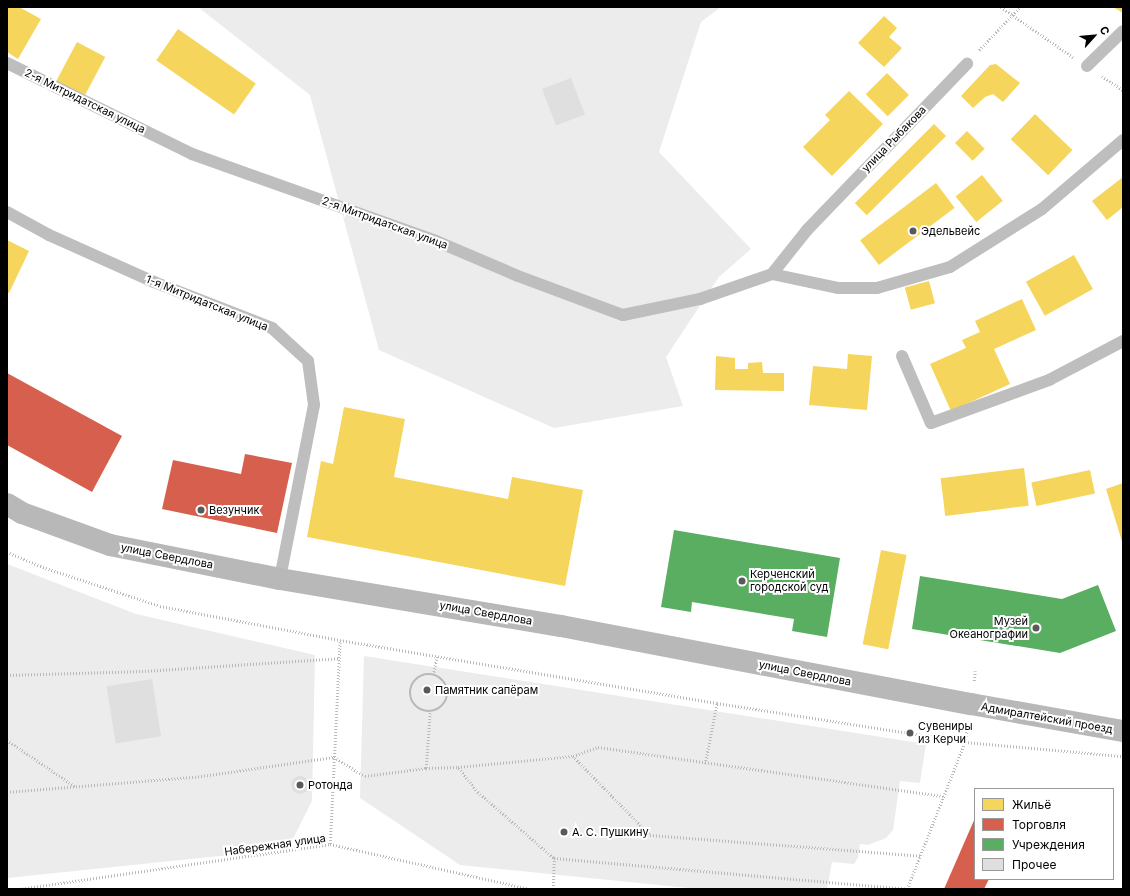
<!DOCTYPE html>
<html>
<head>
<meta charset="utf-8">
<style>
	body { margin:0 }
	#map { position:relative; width:1130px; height:896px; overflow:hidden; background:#fff; font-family:Inter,sans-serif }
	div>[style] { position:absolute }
	.green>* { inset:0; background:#ececec }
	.homes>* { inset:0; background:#f6d55c; transform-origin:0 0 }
	.shops>* { inset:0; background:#d6604d }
	.public>* { inset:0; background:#5aae61 }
	.building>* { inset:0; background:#dfdfdf; transform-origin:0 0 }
	.round { border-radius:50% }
	.path>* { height:2.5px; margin-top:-1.25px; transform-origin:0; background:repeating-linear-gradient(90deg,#b9b9b9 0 1px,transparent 0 3px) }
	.path>.ring { margin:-1.25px; padding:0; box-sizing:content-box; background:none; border:2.5px solid #b9b9b9; border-radius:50% }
	.service>* { height:12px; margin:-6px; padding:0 6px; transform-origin:6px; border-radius:6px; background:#bebebe }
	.secondary>* { height:22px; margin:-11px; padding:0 11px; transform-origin:11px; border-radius:11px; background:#b8b8b8 }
	.dots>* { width:11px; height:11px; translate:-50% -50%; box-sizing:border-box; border:2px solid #fff; border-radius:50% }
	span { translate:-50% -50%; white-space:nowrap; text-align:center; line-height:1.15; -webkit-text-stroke:4px #fff; paint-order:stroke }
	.street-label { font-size:11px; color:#000 }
	.poi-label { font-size:11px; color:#000 }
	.left { translate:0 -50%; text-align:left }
	.right { translate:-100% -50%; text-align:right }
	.frame { position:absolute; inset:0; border:8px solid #000; pointer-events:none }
	.legend { position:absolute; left:974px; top:788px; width:140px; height:92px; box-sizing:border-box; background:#fff; border:1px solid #999; margin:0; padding:5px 7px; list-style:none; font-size:12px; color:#000 }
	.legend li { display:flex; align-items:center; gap:8px; height:20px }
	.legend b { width:20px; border:1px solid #999 }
	.north { position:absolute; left:1074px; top:16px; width:40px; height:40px; -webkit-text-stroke:3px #fff; paint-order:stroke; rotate:63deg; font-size:11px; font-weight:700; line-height:16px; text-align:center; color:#000 }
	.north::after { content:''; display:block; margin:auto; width:14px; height:18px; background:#000; clip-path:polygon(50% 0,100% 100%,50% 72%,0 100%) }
</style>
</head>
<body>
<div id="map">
	<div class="green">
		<div style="clip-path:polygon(198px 7px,721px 7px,701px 22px,659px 152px,751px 249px,719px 277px,666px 357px,683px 406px,554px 428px,379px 350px,310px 95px)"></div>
		<div style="clip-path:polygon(7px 564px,136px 614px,315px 655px,312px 801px,288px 849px,7px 878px)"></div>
		<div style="clip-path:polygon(364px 656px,926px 744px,920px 783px,900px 781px,893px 830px,886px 838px,868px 845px,860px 844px,858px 858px,854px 864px,832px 862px,827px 889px,698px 889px,460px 865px,360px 798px)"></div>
	</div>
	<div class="homes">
		<div style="clip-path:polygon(8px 7px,19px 7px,41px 19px,18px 59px,7px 52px)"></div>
		<div style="clip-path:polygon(1113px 7px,1123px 7px,1123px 13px)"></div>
		<div style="clip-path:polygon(884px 16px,897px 28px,889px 37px,902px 48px,884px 67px,858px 43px)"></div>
		<div style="left:178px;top:29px;width:95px;height:38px;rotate:35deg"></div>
		<div style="left:77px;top:42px;width:32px;height:45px;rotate:28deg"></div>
		<div style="clip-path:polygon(996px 64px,1020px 83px,1003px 102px,993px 94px,985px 97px,973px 108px,961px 96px,990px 65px)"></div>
		<div style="left:887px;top:73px;width:31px;height:30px;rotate:45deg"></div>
		<div style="clip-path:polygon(849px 91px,883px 124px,832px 176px,803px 147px,830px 120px,825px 115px)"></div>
		<div style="left:1035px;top:114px;width:52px;height:35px;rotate:44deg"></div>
		<div style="left:934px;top:124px;width:17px;height:112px;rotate:45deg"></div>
		<div style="left:967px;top:131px;width:25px;height:17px;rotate:45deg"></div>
		<div style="left:982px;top:175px;width:33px;height:34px;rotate:51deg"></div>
		<div style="clip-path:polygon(1123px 177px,1123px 207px,1107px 220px,1092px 201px)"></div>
		<div style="left:936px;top:183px;width:31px;height:95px;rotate:53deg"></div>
		<div style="clip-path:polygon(7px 240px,29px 251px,9px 293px,7px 292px)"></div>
		<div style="left:1074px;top:255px;width:39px;height:55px;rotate:61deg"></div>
		<div style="left:929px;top:281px;width:23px;height:25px;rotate:75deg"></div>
		<div style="clip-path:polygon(1022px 299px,1036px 330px,994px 349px,1010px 384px,951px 411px,930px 364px,966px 348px,962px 340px,980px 332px,975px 321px)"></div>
		<div style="clip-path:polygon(848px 354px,872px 356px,867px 410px,809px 405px,813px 366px,847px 369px)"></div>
		<div style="clip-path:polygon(716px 356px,735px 358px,735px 369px,748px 369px,748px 363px,762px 362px,763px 373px,784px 373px,784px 391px,715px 390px)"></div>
		<div style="clip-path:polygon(344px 407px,405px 419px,394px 477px,508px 499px,512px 477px,583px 490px,565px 586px,307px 537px,321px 461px,333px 464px)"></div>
		<div style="left:1024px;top:468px;width:38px;height:84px;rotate:83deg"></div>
		<div style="left:1090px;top:470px;width:24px;height:60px;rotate:78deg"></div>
		<div style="clip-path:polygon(1123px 483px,1123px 545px,1106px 489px)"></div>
		<div style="left:881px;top:550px;width:26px;height:96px;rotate:11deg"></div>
	</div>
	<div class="shops">
		<div style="clip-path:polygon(7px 373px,122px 436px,92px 492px,7px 445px)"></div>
		<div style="clip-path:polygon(245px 454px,292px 463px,277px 533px,162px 509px,173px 460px,241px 474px)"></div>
		<div style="clip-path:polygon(975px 818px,975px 879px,989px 879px,984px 889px,944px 889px)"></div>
	</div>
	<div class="public">
		<div style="clip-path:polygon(674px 530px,840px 558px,827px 637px,792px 631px,794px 619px,692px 602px,691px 612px,661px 607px)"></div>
		<div style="clip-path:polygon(920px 576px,1062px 599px,1098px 585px,1116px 631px,1060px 653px,912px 629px)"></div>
	</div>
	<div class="building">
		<div style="left:571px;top:78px;width:39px;height:31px;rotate:69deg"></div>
		<div style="left:152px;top:679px;width:58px;height:46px;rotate:81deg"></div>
		<div class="round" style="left:291px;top:776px;width:18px;height:18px"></div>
	</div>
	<div class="path">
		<div style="left:1001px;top:7px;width:88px;rotate:34.8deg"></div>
		<div style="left:979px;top:50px;width:59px;rotate:-46.4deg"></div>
		<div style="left:1102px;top:76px;width:25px;rotate:34deg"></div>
		<div style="left:7px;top:552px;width:39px;rotate:23deg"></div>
		<div style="left:43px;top:567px;width:123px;rotate:18.4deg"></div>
		<div style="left:160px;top:606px;width:183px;rotate:10.7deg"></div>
		<div style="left:340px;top:640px;width:382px;rotate:9.5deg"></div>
		<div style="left:717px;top:703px;width:251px;rotate:8.9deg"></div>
		<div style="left:965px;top:742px;width:159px;rotate:5.1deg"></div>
		<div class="ring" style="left:410px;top:674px;width:35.5px;height:35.5px"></div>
		<div style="left:7px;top:675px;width:138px;rotate:-1.7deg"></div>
		<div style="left:145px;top:671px;width:194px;rotate:-3.8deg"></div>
		<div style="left:433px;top:675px;width:19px;rotate:-78deg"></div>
		<div style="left:974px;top:681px;width:10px;rotate:-84deg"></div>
		<div style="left:7px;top:740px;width:83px;rotate:34.3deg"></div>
		<div style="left:573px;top:756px;width:110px;rotate:45.7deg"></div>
		<div style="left:650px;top:835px;width:271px;rotate:4.4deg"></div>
		<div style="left:705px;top:764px;width:62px;rotate:-78.9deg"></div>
		<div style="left:426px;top:768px;width:56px;rotate:-85.9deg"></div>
		<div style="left:459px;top:768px;width:31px;rotate:52deg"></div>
		<div style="left:478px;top:792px;width:101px;rotate:41deg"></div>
		<div style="left:554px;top:858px;width:354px;rotate:5deg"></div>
		<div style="left:7px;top:792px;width:189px;rotate:-4.6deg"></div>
		<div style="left:195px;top:777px;width:140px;rotate:-8.2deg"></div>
		<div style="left:334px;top:757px;width:36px;rotate:32deg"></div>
		<div style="left:365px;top:776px;width:62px;rotate:-7.5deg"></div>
		<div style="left:426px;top:768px;width:32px;rotate:-2deg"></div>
		<div style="left:458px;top:767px;width:116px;rotate:-5.5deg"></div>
		<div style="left:573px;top:756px;width:27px;rotate:-20deg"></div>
		<div style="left:598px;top:747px;width:349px;rotate:8.1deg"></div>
		<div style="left:330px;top:844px;width:204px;rotate:-87.2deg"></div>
		<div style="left:19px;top:889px;width:314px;rotate:-8.2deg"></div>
		<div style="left:330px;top:844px;width:205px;rotate:12.7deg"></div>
		<div style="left:553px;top:889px;width:31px;rotate:-88deg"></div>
		<div style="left:907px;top:889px;width:158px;rotate:-68.5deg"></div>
		<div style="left:965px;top:742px;width:15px;rotate:-82deg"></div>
	</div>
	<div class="service">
		<div style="left:7px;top:63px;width:206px;rotate:26.2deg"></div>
		<div style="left:192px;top:154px;width:259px;rotate:19.6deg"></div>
		<div style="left:436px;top:241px;width:89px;rotate:23.1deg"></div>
		<div style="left:518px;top:276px;width:112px;rotate:20.4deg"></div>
		<div style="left:623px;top:315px;width:79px;rotate:-11.7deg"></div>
		<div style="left:700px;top:299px;width:76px;rotate:-19.1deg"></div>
		<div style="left:1087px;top:66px;width:50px;rotate:-44.2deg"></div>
		<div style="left:7px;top:212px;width:48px;rotate:28.7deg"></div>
		<div style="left:49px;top:235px;width:115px;rotate:24.1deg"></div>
		<div style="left:154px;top:282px;width:127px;rotate:21.3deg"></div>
		<div style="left:272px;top:328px;width:49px;rotate:42.5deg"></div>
		<div style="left:308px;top:361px;width:44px;rotate:82.2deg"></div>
		<div style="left:314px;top:405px;width:177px;rotate:101.1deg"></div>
		<div style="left:772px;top:274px;width:67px;rotate:12deg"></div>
		<div style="left:838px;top:288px;width:39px"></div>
		<div style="left:877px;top:288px;width:76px;rotate:-16deg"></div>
		<div style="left:950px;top:267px;width:109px;rotate:-32.2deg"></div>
		<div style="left:1042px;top:209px;width:106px;rotate:-40.4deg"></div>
		<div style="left:772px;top:274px;width:56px;rotate:-51.5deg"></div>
		<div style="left:807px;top:230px;width:231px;rotate:-46.1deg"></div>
		<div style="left:902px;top:356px;width:73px;rotate:66.6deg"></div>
		<div style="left:931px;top:423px;width:126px;rotate:-20deg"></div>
		<div style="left:1049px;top:380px;width:84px;rotate:-27.8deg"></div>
	</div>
	<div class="secondary">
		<div style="left:7px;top:504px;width:17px;rotate:31deg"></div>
		<div style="left:22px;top:513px;width:94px;rotate:20deg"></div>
		<div style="left:110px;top:545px;width:173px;rotate:11.3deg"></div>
		<div style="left:280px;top:579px;width:285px;rotate:9.5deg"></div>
		<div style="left:561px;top:626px;width:417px;rotate:10.8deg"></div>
		<div style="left:971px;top:704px;width:154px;rotate:10.1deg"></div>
	</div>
	<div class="dots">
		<div style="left:913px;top:231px;background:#595959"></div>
		<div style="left:201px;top:510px;background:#595959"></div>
		<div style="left:742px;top:581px;background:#595959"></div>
		<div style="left:1036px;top:628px;background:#595959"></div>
		<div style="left:427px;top:690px;background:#595959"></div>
		<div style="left:910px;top:733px;background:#595959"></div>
		<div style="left:300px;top:785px;background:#595959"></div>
		<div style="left:564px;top:832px;background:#595959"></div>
	</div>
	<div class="street-label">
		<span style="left:85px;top:101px;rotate:26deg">2-я Митридатская улица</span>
		<span style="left:894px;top:139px;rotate:-46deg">улица Рыбакова</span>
		<span style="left:385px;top:223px;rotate:20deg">2-я Митридатская улица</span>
		<span style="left:207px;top:303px;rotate:22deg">1-я Митридатская улица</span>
		<span style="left:167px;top:556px;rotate:11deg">улица Свердлова</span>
		<span style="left:486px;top:613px;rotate:10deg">улица Свердлова</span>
		<span style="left:805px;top:673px;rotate:11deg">улица Свердлова</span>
		<span style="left:1047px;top:718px;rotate:10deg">Адмиралтейский проезд</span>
		<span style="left:275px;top:845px;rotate:-8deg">Набережная улица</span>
	</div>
	<div class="poi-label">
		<span class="left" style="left:921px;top:231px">Эдельвейс</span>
		<span class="left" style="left:209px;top:510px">Везунчик</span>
		<span class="left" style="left:750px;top:581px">Керченский<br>городской суд</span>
		<span class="right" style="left:1028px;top:628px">Музей<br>Океанографии</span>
		<span class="left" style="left:435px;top:690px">Памятник сапёрам</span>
		<span class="left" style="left:918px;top:733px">Сувениры<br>из Керчи</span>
		<span class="left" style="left:308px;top:785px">Ротонда</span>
		<span class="left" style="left:572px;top:832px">А. С. Пушкину</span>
	</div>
	<div class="frame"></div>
	<ul class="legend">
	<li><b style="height:11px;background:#f6d55c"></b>Жильё</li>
	<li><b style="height:11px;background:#d6604d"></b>Торговля</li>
	<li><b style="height:11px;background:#5aae61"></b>Учреждения</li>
	<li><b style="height:11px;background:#dfdfdf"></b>Прочее</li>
	</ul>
	<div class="north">С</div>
</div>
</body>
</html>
